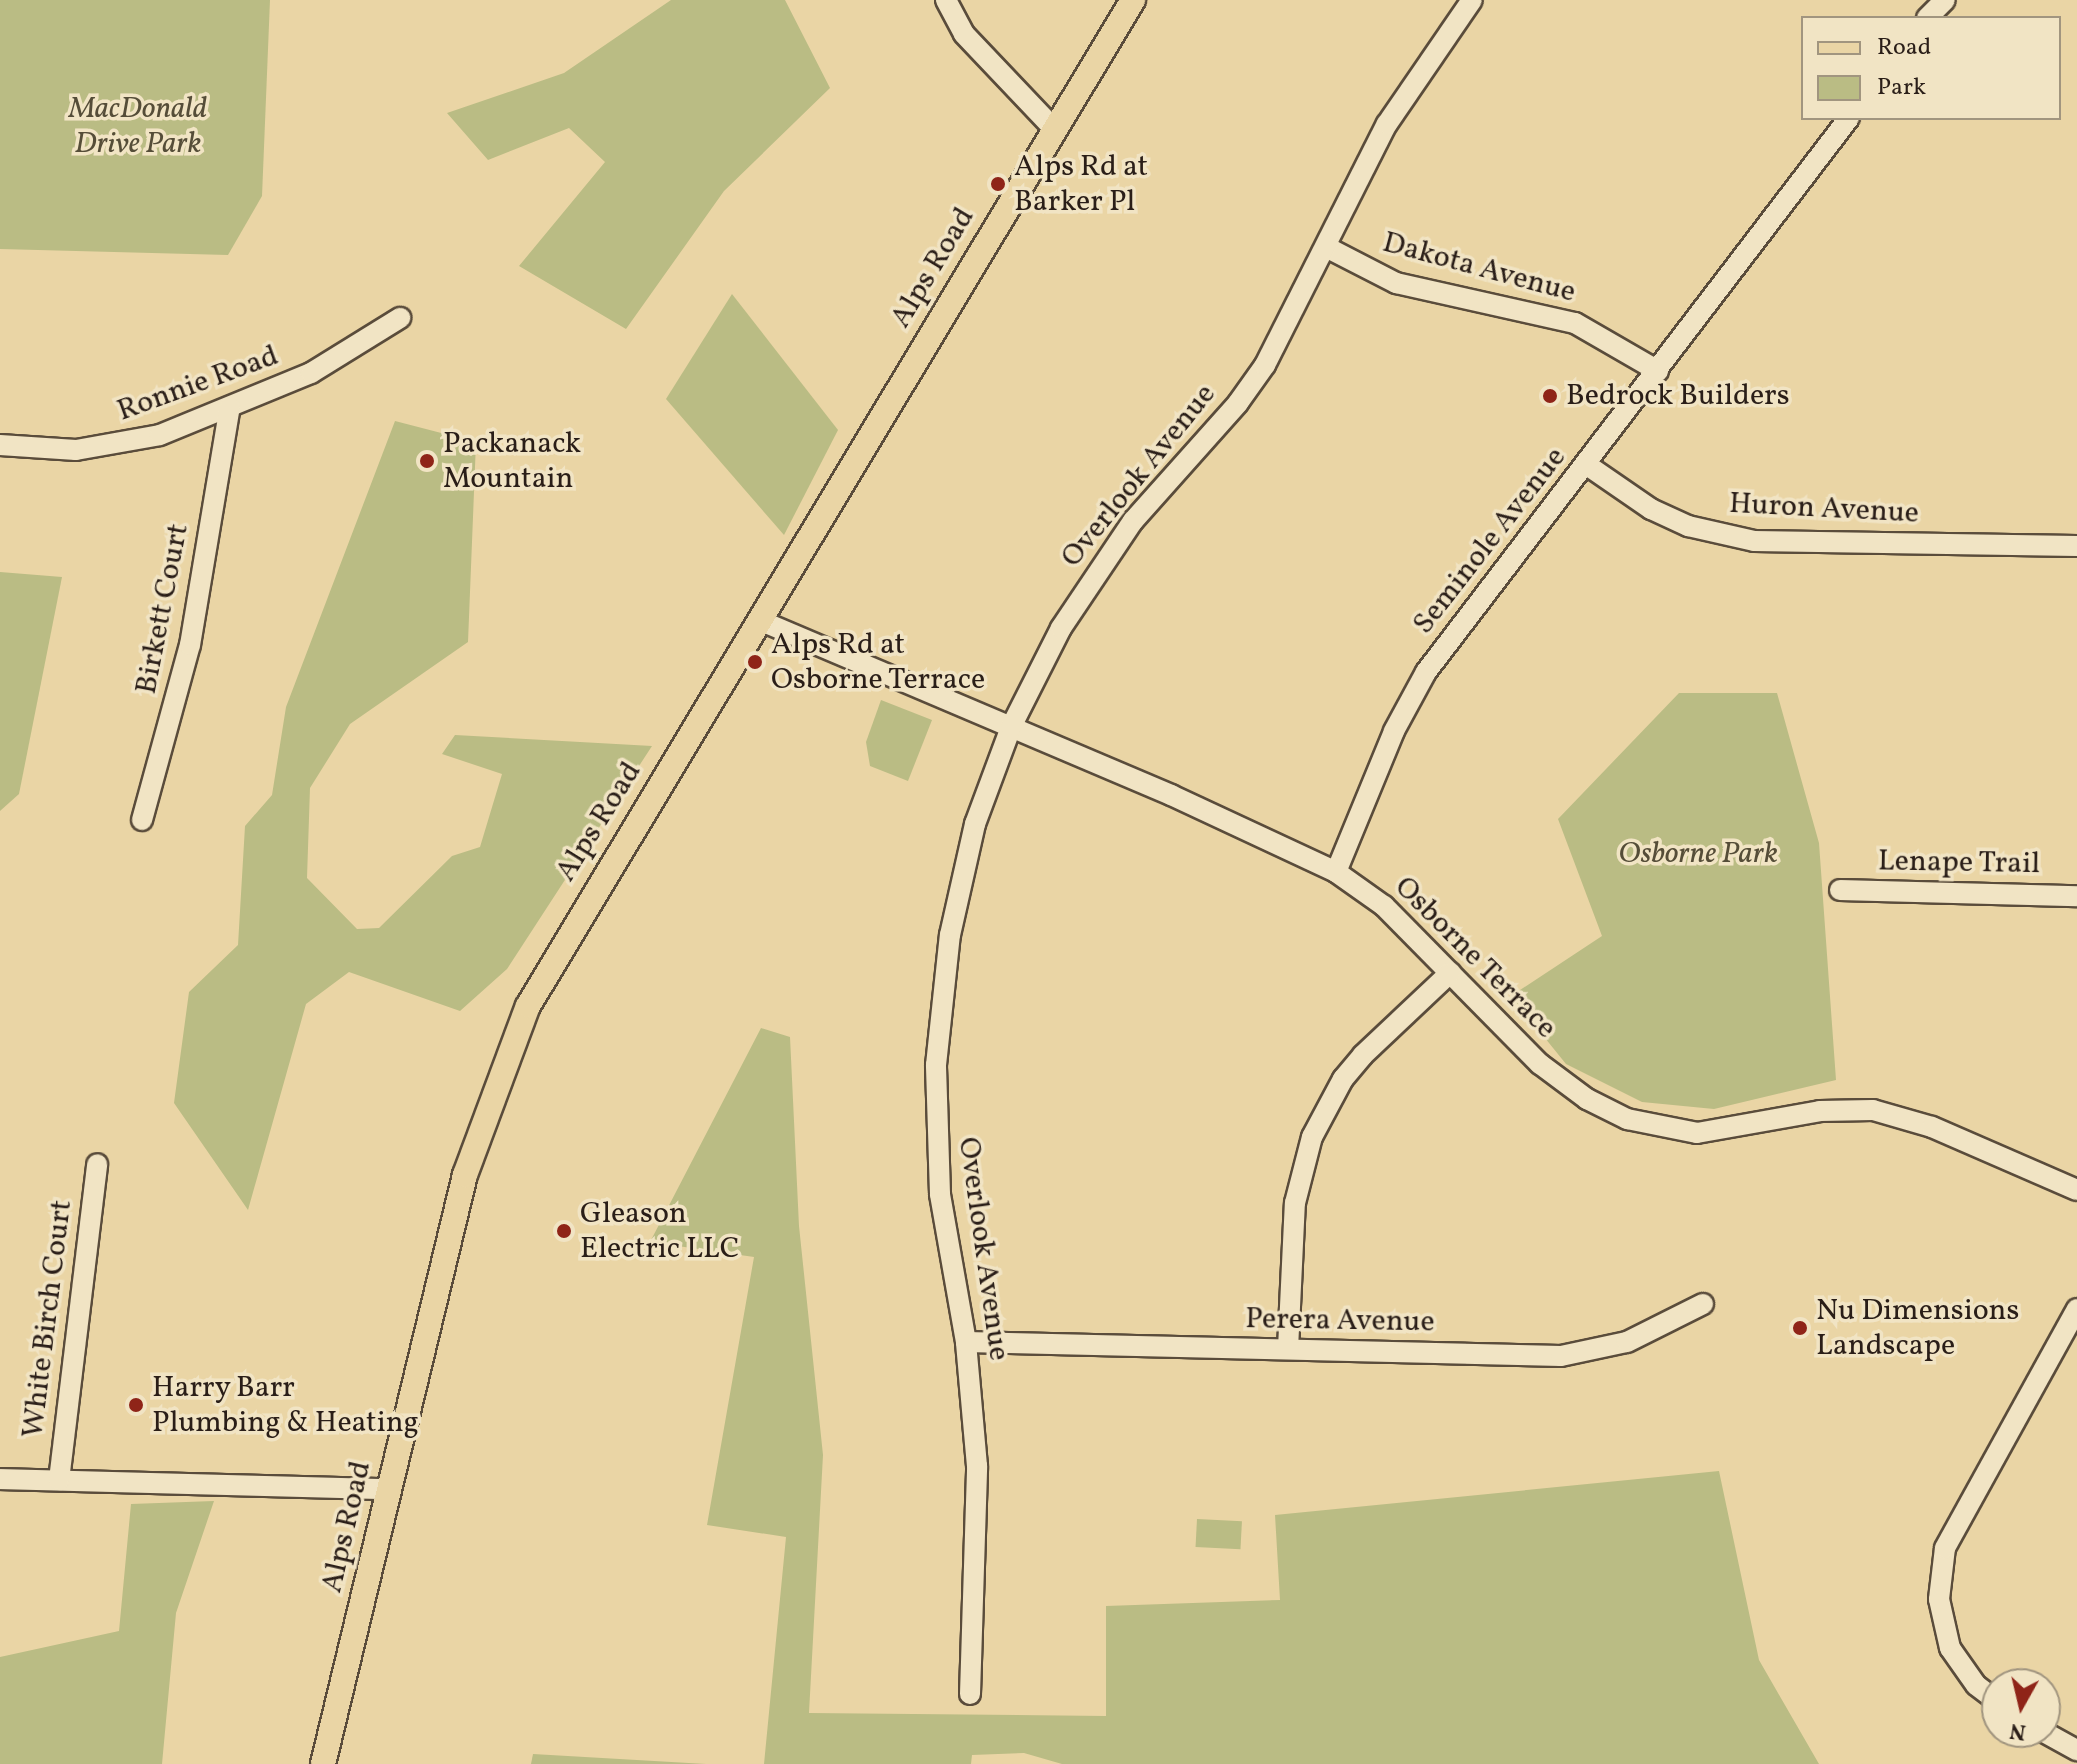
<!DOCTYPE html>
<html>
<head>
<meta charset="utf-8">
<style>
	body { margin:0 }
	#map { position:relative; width:2077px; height:1764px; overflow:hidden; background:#ead5a5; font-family:Vollkorn,serif }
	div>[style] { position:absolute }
	.green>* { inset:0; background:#babc84; transform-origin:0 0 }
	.roads { filter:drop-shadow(2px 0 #5a4c3b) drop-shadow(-2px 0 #5a4c3b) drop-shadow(0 2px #5a4c3b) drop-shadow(0 -2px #5a4c3b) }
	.minor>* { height:20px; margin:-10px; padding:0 10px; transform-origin:10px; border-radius:10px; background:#f1e4c4 }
	.major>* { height:24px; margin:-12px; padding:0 12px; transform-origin:12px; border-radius:12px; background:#ead5a5 }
	.dots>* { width:22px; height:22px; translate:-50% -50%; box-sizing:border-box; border:4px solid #f1e4c4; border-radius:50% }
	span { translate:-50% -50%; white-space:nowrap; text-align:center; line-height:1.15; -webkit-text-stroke:7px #f1e4c4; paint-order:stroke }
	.park-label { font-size:30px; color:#554d38; font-style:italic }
	.poi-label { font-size:30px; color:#2a1e18 }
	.left { translate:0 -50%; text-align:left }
	.street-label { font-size:30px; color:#2a1e18 }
	.legend { position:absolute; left:1801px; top:16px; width:260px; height:104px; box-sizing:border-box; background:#f1e4c4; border:2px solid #a1957f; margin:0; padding:10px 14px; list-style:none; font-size:24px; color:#2a1e18 }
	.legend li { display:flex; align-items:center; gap:16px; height:40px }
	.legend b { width:40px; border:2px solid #a1957f }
	.north { position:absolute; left:1981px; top:1668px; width:80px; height:80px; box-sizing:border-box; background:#f1e4c4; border:2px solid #a1957f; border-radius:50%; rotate:188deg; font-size:22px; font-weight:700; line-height:32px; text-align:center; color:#2a1e18 }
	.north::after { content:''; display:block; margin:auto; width:28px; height:36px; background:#8f2418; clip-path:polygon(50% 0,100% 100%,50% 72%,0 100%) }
</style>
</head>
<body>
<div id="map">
	<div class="green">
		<div style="clip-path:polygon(0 0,270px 0,262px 196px,228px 255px,0 249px)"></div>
		<div style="clip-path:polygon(671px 0,785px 0,830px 88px,724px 191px,626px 329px,519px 266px,605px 162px,569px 128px,488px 160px,447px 113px,564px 73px)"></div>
		<div style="clip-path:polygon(732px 294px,838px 430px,784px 535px,666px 399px)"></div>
		<div style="clip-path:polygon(395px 421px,476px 442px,468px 642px,350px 724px,310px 788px,307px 878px,357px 929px,379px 928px,452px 856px,480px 847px,502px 774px,442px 754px,455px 735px,652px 746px,507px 969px,460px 1011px,349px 972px,306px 1004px,248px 1210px,174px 1103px,189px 992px,238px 945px,245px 826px,272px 795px,286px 707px)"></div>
		<div style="clip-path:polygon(0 572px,62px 577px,19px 794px,0 811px)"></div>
		<div style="clip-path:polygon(1679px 693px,1777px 693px,1819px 843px,1836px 1080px,1714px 1109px,1642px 1102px,1566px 1064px,1511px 996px,1602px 936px,1558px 819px)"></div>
		<div style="clip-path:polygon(881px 700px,932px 720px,908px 781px,870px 766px,866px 742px)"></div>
		<div style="clip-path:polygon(761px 1028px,790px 1037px,799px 1226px,823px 1455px,809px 1713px,1106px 1716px,1106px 1606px,1280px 1600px,1275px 1515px,1719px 1471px,1759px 1660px,1819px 1764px,1062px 1764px,1024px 1753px,972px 1755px,971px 1764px,764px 1764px,786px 1537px,707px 1525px,754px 1257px,650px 1242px)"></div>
		<div style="clip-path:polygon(214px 1501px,176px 1613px,162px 1764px,0 1764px,0 1657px,119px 1631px,131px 1504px)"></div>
		<div style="left:1197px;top:1519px;width:45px;height:28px;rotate:3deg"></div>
		<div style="clip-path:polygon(533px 1754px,706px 1764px,531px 1764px)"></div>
	</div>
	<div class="roads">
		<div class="minor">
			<div style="left:946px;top:0;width:38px;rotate:62deg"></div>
			<div style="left:964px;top:34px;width:132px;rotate:46.5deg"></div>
			<div style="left:1927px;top:18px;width:25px;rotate:-45deg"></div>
			<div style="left:1326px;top:247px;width:79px;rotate:27.2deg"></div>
			<div style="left:1396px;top:283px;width:183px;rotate:12.6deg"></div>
			<div style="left:1575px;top:323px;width:96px;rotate:30deg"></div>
			<div style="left:0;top:445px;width:76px;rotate:3.8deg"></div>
			<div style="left:76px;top:450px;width:85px;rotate:-10.1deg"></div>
			<div style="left:160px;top:435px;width:163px;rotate:-22.3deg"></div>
			<div style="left:311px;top:373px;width:105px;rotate:-31.7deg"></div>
			<div style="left:1587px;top:465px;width:78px;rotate:34.5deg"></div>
			<div style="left:1651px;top:509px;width:41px;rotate:24.7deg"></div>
			<div style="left:1688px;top:526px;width:68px;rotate:12.8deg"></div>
			<div style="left:1754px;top:541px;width:323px;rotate:0.9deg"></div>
			<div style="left:759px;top:620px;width:448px;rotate:23deg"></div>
			<div style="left:1171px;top:795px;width:182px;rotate:25deg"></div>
			<div style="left:1336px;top:872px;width:59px;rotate:35.3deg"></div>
			<div style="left:1384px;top:906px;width:222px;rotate:45.4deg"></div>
			<div style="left:1540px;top:1064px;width:59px;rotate:36.7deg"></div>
			<div style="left:1587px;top:1099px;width:45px;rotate:26.6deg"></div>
			<div style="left:1627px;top:1119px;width:71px;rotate:11.3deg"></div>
			<div style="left:1697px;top:1133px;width:125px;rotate:-10.1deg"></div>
			<div style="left:1820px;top:1111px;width:53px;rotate:-1.1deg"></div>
			<div style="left:1873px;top:1110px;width:61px;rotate:16.1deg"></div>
			<div style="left:1932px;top:1127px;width:158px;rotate:23.5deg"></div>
			<div style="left:142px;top:820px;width:181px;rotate:-74.7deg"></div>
			<div style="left:190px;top:645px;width:241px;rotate:-80.5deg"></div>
			<div style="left:1336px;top:872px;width:152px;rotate:-67.6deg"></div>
			<div style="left:1394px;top:731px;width:67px;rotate:-61.5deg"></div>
			<div style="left:1426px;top:672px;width:697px;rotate:-52.64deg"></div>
			<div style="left:1840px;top:890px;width:237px;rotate:1.5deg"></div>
			<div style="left:966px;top:1342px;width:595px;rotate:1.35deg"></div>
			<div style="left:1561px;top:1356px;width:67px;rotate:-12deg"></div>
			<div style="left:1627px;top:1342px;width:85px;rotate:-26.6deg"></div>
			<div style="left:1288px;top:1349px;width:146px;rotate:-87.3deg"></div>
			<div style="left:1295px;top:1203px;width:68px;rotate:-75.6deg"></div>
			<div style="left:1312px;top:1137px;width:66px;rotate:-61.9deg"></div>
			<div style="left:1343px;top:1079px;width:31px;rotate:-50deg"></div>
			<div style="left:1363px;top:1055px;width:120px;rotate:-43.3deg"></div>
			<div style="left:0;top:1479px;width:388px;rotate:1.5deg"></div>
			<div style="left:59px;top:1480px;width:318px;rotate:-83.1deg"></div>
			<div style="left:970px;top:1694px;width:228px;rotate:-88.2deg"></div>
			<div style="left:977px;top:1466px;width:124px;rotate:-95.1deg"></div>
			<div style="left:966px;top:1342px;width:150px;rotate:-100deg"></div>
			<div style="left:940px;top:1194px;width:129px;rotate:-91.8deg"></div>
			<div style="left:936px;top:1065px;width:131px;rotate:-83.9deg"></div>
			<div style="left:950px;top:935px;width:114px;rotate:-77.3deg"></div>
			<div style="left:975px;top:824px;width:103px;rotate:-69.6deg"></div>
			<div style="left:1011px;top:727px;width:111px;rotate:-63.2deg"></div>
			<div style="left:1061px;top:628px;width:129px;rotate:-56.1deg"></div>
			<div style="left:1133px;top:521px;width:158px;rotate:-48.3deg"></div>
			<div style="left:1238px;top:403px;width:47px;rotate:-54.6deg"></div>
			<div style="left:1265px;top:365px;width:270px;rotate:-63.2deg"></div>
			<div style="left:1387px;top:124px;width:150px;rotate:-55.6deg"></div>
			<div style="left:1997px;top:1701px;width:26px;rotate:-143deg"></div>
			<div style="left:1976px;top:1685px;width:45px;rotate:-125.1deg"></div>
			<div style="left:1950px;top:1648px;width:50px;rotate:-102.7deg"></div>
			<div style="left:1939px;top:1599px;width:51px;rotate:-83.3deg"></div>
			<div style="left:1945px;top:1548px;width:273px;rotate:-61.1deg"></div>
			<div style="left:2044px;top:1732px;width:38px;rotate:29deg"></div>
		</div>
		<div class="major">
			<div style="left:323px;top:1764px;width:606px;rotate:-76.45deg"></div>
			<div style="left:465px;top:1175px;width:180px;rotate:-69.6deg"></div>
			<div style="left:528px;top:1006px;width:1174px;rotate:-58.98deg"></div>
		</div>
	</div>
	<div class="dots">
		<div style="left:998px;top:184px;background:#8f2418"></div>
		<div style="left:1550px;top:396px;background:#8f2418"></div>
		<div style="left:427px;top:461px;background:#8f2418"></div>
		<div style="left:755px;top:662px;background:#8f2418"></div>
		<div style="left:564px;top:1231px;background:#8f2418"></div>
		<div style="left:1800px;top:1328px;background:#8f2418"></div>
		<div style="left:136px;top:1405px;background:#8f2418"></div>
	</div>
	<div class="park-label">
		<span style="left:138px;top:126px">MacDonald<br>Drive Park</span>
		<span style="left:1698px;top:854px">Osborne Park</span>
	</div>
	<div class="poi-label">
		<span class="left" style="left:1014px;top:184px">Alps Rd at<br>Barker Pl</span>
		<span class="left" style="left:1566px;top:396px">Bedrock Builders</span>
		<span class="left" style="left:443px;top:461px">Packanack<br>Mountain</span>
		<span class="left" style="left:771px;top:662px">Alps Rd at<br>Osborne Terrace</span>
		<span class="left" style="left:580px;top:1231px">Gleason<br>Electric LLC</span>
		<span class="left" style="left:1816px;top:1328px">Nu Dimensions<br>Landscape</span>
		<span class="left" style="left:152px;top:1405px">Harry Barr<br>Plumbing &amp; Heating</span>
	</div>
	<div class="street-label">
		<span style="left:933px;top:268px;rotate:-59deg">Alps Road</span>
		<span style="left:1479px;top:268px;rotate:15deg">Dakota Avenue</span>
		<span style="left:198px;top:384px;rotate:-20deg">Ronnie Road</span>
		<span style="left:1139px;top:476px;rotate:-51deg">Overlook Avenue</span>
		<span style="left:1824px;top:509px;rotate:3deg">Huron Avenue</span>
		<span style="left:1490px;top:541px;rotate:-52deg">Seminole Avenue</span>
		<span style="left:163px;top:609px;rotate:-79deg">Birkett Court</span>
		<span style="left:599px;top:822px;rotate:-58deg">Alps Road</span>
		<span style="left:1959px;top:863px;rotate:1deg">Lenape Trail</span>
		<span style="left:1475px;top:958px;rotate:45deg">Osborne Terrace</span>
		<span style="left:983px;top:1249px;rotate:82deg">Overlook Avenue</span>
		<span style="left:48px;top:1319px;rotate:-83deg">White Birch Court</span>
		<span style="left:1340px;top:1321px;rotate:1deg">Perera Avenue</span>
		<span style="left:347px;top:1527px;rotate:-77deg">Alps Road</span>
	</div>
	<ul class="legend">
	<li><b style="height:10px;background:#ead5a5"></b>Road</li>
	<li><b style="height:22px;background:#babc84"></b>Park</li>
	</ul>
	<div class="north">N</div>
</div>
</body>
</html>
